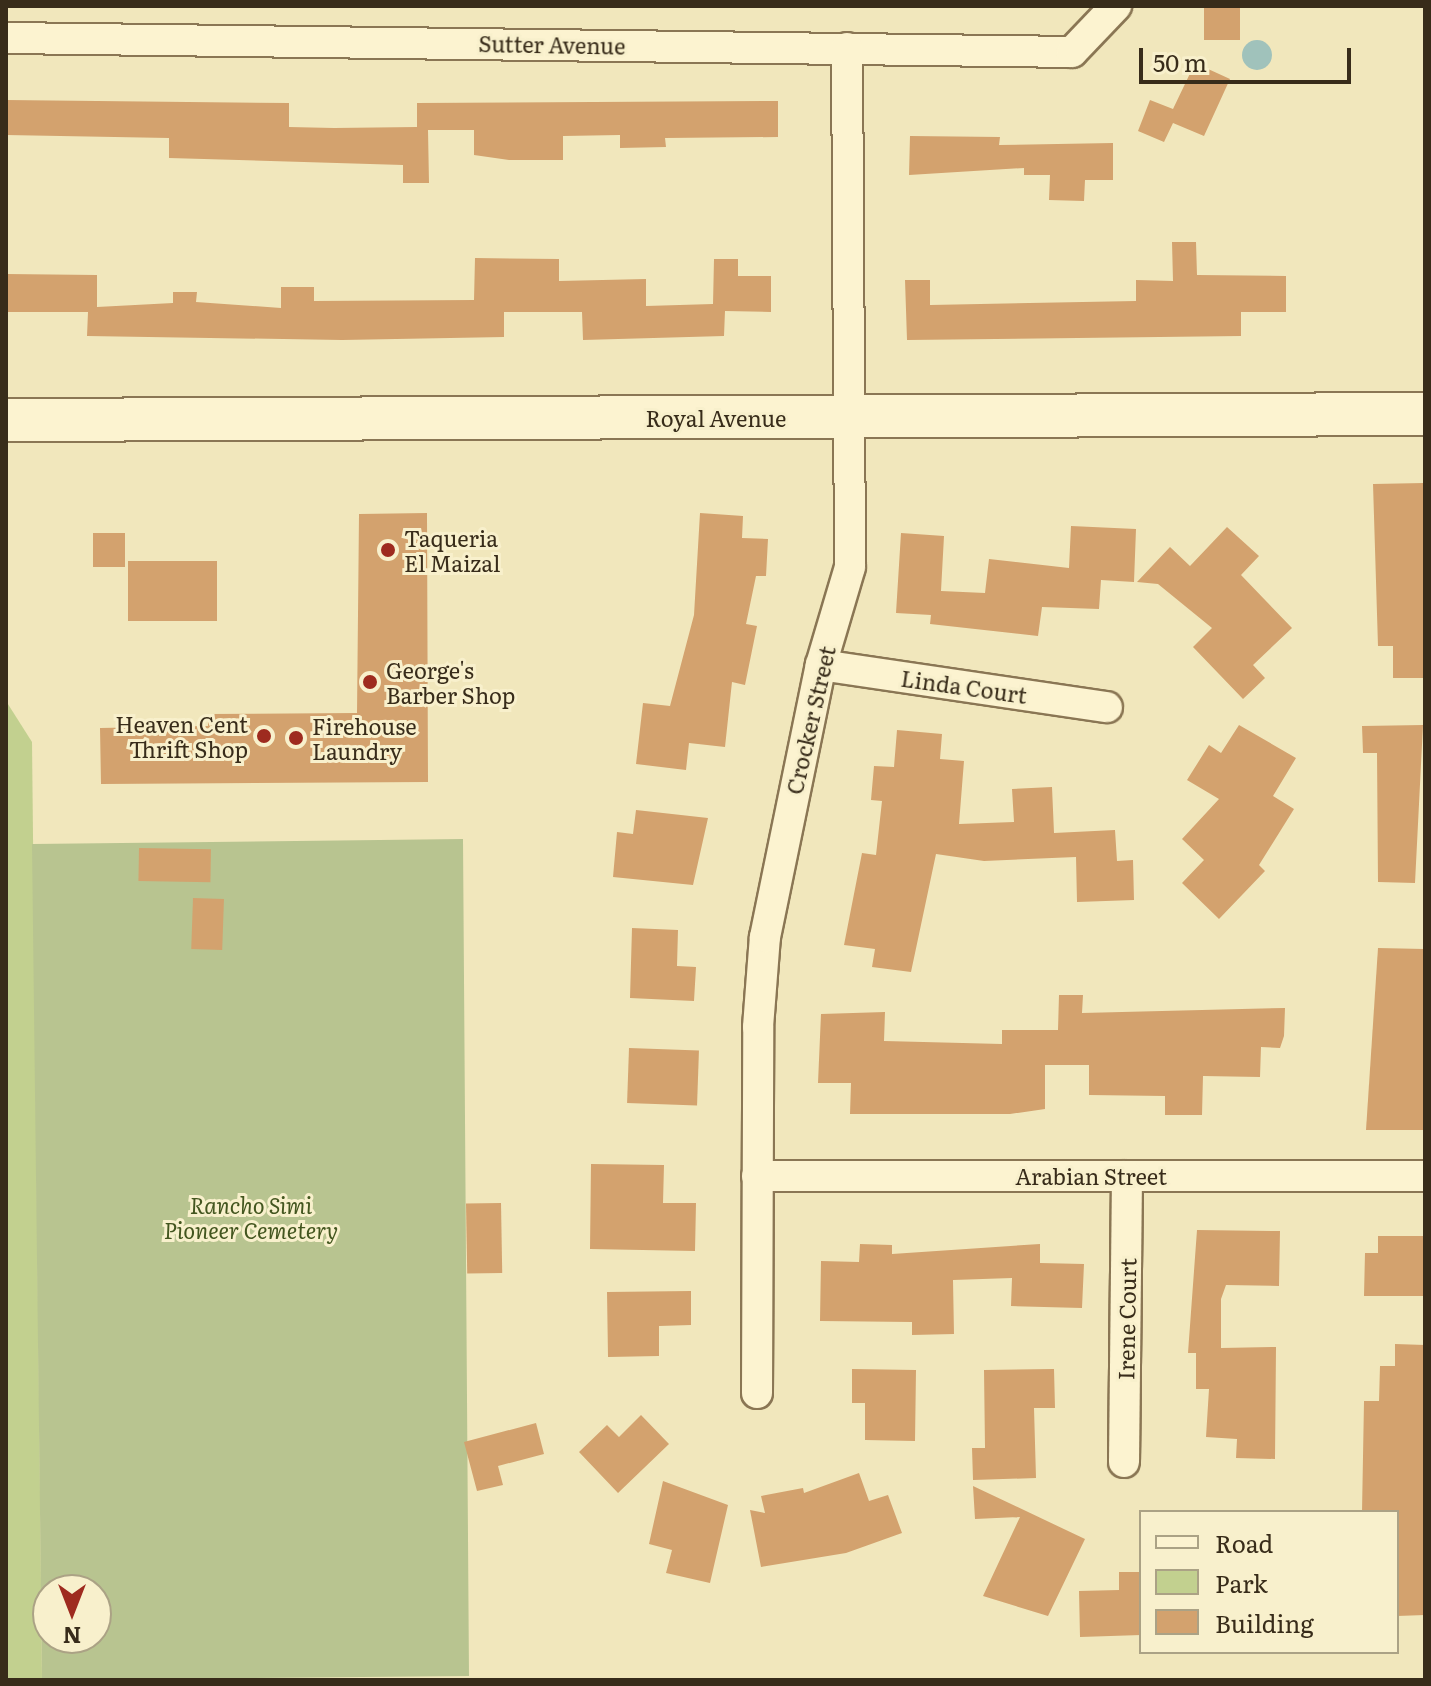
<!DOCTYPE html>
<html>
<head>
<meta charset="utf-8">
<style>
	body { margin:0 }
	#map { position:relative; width:1431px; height:1686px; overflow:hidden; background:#f1e7bc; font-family:Literata,serif }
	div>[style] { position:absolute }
	.green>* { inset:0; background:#c2d08f }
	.cemetery>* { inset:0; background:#b8c490 }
	.water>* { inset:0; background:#a0c2bb }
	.round { border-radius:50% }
	.building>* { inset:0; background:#d3a26e; transform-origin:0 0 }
	.roads { filter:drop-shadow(2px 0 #8a7654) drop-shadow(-2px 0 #8a7654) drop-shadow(0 2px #8a7654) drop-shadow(0 -2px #8a7654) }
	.minor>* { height:30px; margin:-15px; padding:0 15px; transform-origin:15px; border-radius:15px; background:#fcf3d0 }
	.secondary>* { height:42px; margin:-21px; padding:0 21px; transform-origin:21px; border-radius:21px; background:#fcf3d0 }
	.dots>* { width:22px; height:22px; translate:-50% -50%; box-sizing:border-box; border:4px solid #f8f0cc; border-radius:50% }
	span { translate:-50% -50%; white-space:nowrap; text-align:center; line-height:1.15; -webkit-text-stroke:6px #f8f0cc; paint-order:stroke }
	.street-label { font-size:22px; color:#382c1a }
	.poi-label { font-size:22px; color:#382c1a }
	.left { translate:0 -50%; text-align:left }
	.right { translate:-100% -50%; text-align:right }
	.park-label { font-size:22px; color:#43561f; font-style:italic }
	.frame { position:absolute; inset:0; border:8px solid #382c1a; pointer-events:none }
	.legend { position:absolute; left:1139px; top:1510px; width:260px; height:144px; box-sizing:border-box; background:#f8f0cc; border:2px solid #aba285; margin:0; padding:10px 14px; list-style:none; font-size:24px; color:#382c1a }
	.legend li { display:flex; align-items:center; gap:16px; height:40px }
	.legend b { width:40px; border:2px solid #aba285 }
	.north { position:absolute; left:32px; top:1574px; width:80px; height:80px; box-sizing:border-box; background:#f8f0cc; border:2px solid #aba285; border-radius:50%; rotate:180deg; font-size:22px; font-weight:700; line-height:32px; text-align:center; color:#382c1a }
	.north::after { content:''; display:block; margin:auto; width:28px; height:36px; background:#9e2b1f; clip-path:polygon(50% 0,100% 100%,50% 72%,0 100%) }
	.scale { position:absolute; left:1139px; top:48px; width:212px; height:36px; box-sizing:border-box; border:4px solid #382c1a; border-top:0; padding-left:10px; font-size:24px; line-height:28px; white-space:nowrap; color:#382c1a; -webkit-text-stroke:6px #f8f0cc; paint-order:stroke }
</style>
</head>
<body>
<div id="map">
	<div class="green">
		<div style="clip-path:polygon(6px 701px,32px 742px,42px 1680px,6px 1680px)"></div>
	</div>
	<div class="cemetery">
		<div style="clip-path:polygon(evenodd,463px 839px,469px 1676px,42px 1680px,32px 844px,463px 839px,48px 1590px,96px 1590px,96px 1638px,48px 1638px,48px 1590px)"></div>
	</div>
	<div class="water">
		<div class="round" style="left:1242px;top:40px;width:30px;height:30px"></div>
	</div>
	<div class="building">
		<div style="left:1204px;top:6px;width:36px;height:34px"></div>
		<div style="clip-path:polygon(1195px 63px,1230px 79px,1204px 136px,1173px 123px,1164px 142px,1138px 131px,1150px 100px,1173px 109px)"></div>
		<div style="clip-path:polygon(6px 100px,289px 103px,289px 127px,334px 128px,417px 127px,417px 103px,778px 101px,778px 137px,665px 138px,666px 147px,620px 148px,620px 135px,563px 136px,563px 160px,509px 160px,474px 155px,474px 130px,428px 130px,429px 183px,403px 183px,403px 165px,169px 158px,169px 138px,6px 135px)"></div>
		<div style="clip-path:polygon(910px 136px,1000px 137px,999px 145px,1113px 143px,1113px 180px,1085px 180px,1084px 201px,1049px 200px,1050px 175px,1024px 175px,1024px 168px,909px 175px)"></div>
		<div style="clip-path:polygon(1172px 242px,1196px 242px,1197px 275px,1286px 276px,1286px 312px,1241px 312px,1241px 336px,907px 340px,905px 280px,930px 280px,930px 305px,1136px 301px,1136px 280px,1173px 281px)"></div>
		<div style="clip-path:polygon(475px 258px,559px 259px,559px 281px,646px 279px,646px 306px,713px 304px,714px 259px,738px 259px,738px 276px,771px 276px,771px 312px,725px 311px,724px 336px,583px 340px,582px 312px,504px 312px,504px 337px,342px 340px,87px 336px,88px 312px,6px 312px,6px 274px,97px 275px,97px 307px,173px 303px,173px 292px,197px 292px,196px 302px,281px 308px,281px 287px,314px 287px,314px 301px,474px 300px)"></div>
		<div style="clip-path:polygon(1424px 483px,1425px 678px,1393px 678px,1393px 646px,1378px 646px,1373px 484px)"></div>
		<div style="clip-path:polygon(427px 513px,428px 782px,101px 784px,100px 728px,208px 726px,208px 714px,357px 713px,359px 514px)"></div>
		<div style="clip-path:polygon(700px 513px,743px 516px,742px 538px,768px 539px,766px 576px,756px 576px,746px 624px,757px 626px,745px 685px,732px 682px,725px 747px,689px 743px,686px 770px,636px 764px,643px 703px,670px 706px,694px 615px)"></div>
		<div style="clip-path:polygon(1071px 526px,1136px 529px,1134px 582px,1101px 580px,1099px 609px,1042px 607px,1038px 636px,930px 624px,931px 615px,896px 613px,901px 533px,944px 536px,941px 591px,985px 593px,989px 559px,1069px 568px)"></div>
		<div style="clip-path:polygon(1227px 527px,1259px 556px,1241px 575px,1292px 628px,1253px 665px,1265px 678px,1243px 699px,1193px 647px,1212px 628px,1158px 584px,1137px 582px,1170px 547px,1190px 566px)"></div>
		<div style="left:125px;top:533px;width:34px;height:32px;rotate:90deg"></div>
		<div style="left:128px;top:561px;width:89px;height:60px"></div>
		<div style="clip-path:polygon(1239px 725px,1296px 758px,1273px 796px,1294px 809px,1259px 865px,1265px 871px,1219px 919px,1182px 883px,1204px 860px,1182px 839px,1219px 799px,1187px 780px,1209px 745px,1221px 753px)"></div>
		<div style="clip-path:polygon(1423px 725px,1415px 883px,1378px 882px,1377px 753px,1363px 753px,1362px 726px)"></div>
		<div style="clip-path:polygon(897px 730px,942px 734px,940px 759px,964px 761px,959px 824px,1014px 822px,1012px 789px,1052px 787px,1054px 833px,1115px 830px,1117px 861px,1133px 860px,1134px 900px,1077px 902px,1076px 857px,984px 861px,936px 854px,911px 972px,872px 967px,875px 949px,844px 945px,862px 853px,876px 855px,882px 801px,871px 800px,874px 766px,894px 767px)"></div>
		<div style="clip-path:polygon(636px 810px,708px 818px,693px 885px,613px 877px,617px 832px,633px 834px)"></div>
		<div style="left:139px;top:848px;width:72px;height:33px;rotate:1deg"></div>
		<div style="left:193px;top:898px;width:31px;height:51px;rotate:2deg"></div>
		<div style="clip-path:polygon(632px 928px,678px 930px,677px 966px,696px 967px,694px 1001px,630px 998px)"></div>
		<div style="clip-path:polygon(1378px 948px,1424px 949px,1425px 1130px,1366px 1130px)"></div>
		<div style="clip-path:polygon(1059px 995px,1083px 995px,1082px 1013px,1285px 1008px,1284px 1036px,1280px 1048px,1261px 1047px,1260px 1077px,1203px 1076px,1202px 1115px,1165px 1115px,1165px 1096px,1089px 1095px,1089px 1065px,1045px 1065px,1045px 1109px,1010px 1114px,850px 1114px,851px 1083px,818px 1083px,821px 1014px,885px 1012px,884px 1041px,1002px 1044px,1002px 1030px,1058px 1030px)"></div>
		<div style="left:629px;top:1048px;width:70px;height:55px;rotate:2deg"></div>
		<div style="clip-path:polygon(591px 1164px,664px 1165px,663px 1203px,696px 1203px,695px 1251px,590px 1249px)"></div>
		<div style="left:501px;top:1203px;width:70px;height:35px;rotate:89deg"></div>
		<div style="clip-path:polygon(1197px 1230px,1280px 1231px,1279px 1286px,1226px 1285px,1221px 1299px,1221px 1348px,1276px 1347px,1275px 1459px,1236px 1458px,1237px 1439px,1206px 1437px,1209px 1389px,1196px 1389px,1196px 1353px,1188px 1353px)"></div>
		<div style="clip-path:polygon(1378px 1236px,1424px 1236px,1425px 1296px,1364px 1296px,1365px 1253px,1378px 1253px)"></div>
		<div style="clip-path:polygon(860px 1244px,892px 1245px,892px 1254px,1040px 1244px,1040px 1263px,1084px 1264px,1082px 1308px,1011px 1306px,1012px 1278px,953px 1280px,954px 1334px,912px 1335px,912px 1322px,820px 1321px,821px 1261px,859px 1262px)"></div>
		<div style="clip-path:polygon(691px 1291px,691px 1325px,659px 1326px,659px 1356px,608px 1357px,607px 1292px)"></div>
		<div style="clip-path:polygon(1395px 1344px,1425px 1345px,1425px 1615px,1397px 1616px,1397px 1512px,1362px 1512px,1364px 1401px,1379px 1401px,1380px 1366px,1395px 1366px)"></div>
		<div style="clip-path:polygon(852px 1369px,916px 1370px,915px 1441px,865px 1440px,865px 1403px,852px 1403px)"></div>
		<div style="clip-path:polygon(1054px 1369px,1055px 1408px,1034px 1408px,1036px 1478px,973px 1480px,972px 1448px,985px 1448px,984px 1370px)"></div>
		<div style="clip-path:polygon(641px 1415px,669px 1444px,618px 1493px,579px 1452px,607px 1425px,619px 1437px)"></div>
		<div style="clip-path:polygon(536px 1423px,544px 1454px,498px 1466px,503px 1485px,477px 1491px,464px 1442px)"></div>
		<div style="clip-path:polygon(859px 1473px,869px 1501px,888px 1495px,902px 1533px,846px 1553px,761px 1567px,750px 1510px,765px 1513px,761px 1496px,803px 1488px,804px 1493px)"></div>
		<div style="clip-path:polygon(663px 1481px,728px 1505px,710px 1583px,666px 1573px,672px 1550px,649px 1544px)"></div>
		<div style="clip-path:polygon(973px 1486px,1085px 1539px,1048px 1616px,983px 1596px,1020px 1517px,975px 1519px)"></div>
		<div style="clip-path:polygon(1119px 1572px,1141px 1572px,1141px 1635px,1080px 1637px,1079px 1591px,1119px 1590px)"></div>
	</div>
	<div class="roads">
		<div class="minor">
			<div style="left:6px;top:38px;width:1066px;rotate:0.75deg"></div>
			<div style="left:1072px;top:52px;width:64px;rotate:-46.3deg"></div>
			<div style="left:821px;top:665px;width:289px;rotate:8.4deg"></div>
			<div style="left:757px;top:1176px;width:668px"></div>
			<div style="left:757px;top:1393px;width:366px;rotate:-89.8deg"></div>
			<div style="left:758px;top:1027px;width:90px;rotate:-85.6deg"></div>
			<div style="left:765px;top:937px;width:278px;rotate:-78.4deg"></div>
			<div style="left:821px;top:665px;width:102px;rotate:-73.5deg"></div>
			<div style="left:850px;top:567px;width:519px;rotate:-90.33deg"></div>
			<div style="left:1124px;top:1462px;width:286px;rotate:-89.4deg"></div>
		</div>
		<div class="secondary">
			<div style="left:6px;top:420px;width:1419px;rotate:-0.24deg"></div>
		</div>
	</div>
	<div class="dots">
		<div style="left:388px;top:550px;background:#9e2b1f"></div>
		<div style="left:370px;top:682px;background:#9e2b1f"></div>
		<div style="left:264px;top:736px;background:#9e2b1f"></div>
		<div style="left:296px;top:738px;background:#9e2b1f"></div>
	</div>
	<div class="street-label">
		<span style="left:552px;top:44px;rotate:1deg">Sutter Avenue</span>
		<span style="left:716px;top:418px">Royal Avenue</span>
		<span style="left:964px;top:686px;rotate:8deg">Linda Court</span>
		<span style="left:810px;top:720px;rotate:-77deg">Crocker Street</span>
		<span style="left:1091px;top:1176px">Arabian Street</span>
		<span style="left:1126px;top:1319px;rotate:-89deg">Irene Court</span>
	</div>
	<div class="poi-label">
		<span class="left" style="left:404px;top:550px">Taqueria<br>El Maizal</span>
		<span class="left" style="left:386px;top:682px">George's<br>Barber Shop</span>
		<span class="right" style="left:248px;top:736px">Heaven Cent<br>Thrift Shop</span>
		<span class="left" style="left:312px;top:738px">Firehouse<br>Laundry</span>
	</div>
	<div class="park-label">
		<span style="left:251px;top:1217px">Rancho Simi<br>Pioneer Cemetery</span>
	</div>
	<div class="frame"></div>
	<ul class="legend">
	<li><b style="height:10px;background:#fcf3d0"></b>Road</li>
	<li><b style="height:22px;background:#c2d08f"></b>Park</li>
	<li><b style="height:22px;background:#d3a26e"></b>Building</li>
	</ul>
	<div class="north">N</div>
	<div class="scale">50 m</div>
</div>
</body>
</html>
